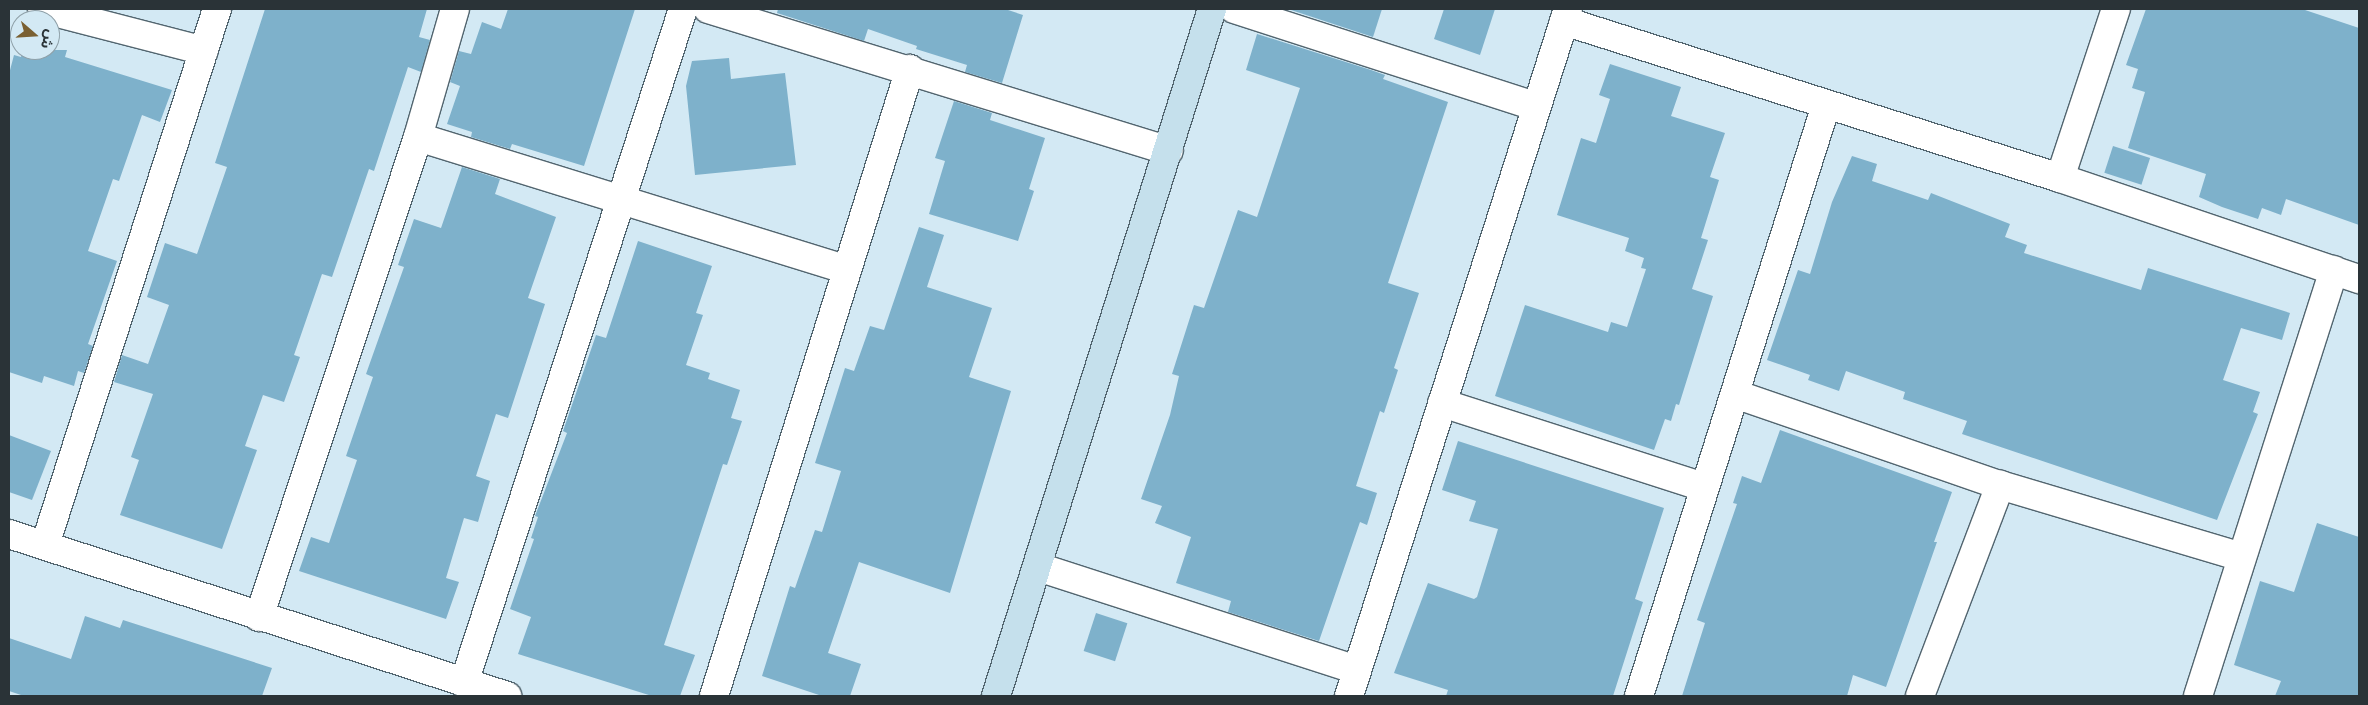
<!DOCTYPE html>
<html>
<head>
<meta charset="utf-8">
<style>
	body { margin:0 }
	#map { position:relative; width:2368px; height:705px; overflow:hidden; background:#d3e9f4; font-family:"Open Sans","Noto Sans Arabic",sans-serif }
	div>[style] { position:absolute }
	.building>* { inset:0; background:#7eb1cb; transform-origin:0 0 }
	.roads { filter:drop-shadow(1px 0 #52656f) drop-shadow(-1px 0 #52656f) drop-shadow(0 1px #52656f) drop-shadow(0 -1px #52656f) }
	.street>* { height:28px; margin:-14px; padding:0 14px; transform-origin:14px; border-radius:14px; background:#fff }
	.secondary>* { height:28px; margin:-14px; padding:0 14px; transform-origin:14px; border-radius:14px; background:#c5e0ec }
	span { translate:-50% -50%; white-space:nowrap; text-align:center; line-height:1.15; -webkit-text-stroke:4.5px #d3e9f4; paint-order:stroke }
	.frame { position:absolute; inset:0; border:10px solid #2a3337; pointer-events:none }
	.north { position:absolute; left:10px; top:10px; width:50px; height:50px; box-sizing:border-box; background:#d3e9f4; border:1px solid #8fa0a8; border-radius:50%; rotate:109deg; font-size:14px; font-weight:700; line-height:20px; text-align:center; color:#2a3337 }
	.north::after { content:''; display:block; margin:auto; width:18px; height:22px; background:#7a6032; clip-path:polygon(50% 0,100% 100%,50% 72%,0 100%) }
</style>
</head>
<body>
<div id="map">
	<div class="building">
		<div style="clip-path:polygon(265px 9px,427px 9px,419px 37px,430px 40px,421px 72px,408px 67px,374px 171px,369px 169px,332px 277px,322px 274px,294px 355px,300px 357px,284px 402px,263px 395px,245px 446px,257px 450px,222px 549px,120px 515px,139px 460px,131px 457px,153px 394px,114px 382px,122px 355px,148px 364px,169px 305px,147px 297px,165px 243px,197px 254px,227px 167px,215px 163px)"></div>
		<div style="clip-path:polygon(508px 9px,635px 9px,584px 166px,512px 144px,510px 149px,471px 137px,472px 132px,447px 124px,460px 86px,450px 82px,459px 51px,471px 54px,482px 22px,501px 29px)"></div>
		<div style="clip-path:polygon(778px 9px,1005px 9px,1023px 15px,1002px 83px,965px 72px,967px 65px,916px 49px,917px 46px,868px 29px,864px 41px,777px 13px)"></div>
		<div style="clip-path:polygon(1288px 9px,1382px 9px,1373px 37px)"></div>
		<div style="clip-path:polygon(1444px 9px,1495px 9px,1480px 55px,1434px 39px)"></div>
		<div style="clip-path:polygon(2146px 9px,2302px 9px,2359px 28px,2359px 225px,2286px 199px,2281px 215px,2262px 208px,2258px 219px,2222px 207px,2199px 197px,2206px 174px,2128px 148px,2145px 92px,2132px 88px,2138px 69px,2126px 65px)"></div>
		<div style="clip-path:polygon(1257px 34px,1371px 70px,1385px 75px,1383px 79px,1448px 102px,1388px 283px,1419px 293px,1394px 368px,1398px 370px,1384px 413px,1380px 411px,1356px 486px,1377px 493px,1367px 525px,1360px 522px,1319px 641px,1228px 612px,1231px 601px,1176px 583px,1191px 537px,1155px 523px,1162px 506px,1141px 499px,1170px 415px,1179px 376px,1172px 374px,1194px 305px,1204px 308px,1238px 210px,1257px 217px,1300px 88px,1246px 70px)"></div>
		<div style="clip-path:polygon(23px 50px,67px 50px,65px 57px,172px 90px,160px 122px,142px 115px,119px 181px,113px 179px,88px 251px,117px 261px,88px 344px,93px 346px,84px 373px,78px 371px,74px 386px,44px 376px,42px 383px,9px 372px,9px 74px,14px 55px,21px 57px)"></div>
		<div style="clip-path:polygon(729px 58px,731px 79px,785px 73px,796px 165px,695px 175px,686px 86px,692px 61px)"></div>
		<div style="clip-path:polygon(1610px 64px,1681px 87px,1671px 116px,1725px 133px,1710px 177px,1719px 180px,1701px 238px,1708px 240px,1692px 289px,1713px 296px,1679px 405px,1676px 404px,1671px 421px,1665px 419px,1654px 450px,1495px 396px,1525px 305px,1608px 332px,1611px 322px,1627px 327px,1646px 269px,1641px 268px,1644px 258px,1625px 251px,1629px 238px,1557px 215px,1581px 138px,1596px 143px,1610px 99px,1599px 95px)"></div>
		<div style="clip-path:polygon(954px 101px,992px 113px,990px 120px,1045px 138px,1029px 189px,1034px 191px,1018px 241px,929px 214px,945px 161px,935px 158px)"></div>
		<div style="left:2113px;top:146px;width:39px;height:28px;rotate:18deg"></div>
		<div style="clip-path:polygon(1852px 156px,1877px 164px,1872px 181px,1928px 200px,1931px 193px,2010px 224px,2005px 237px,2027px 245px,2024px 253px,2141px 290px,2148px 268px,2290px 313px,2282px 340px,2241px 328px,2223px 380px,2260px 392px,2253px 412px,2258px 414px,2217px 520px,1962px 434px,1967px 421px,1903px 399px,1905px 392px,1846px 371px,1839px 391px,1808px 380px,1810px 375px,1767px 360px,1798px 270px,1810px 274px,1832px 202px)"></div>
		<div style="clip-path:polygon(462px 167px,500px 179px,495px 194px,556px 217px,528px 298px,545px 304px,508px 418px,496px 414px,476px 476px,490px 481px,478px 522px,464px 518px,446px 578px,459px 582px,446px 619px,299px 571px,311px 537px,329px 543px,357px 460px,346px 456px,373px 377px,366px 374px,404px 267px,398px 265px,414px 219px,441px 228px)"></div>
		<div style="clip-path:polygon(919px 227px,944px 235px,927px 287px,992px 308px,969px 377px,1011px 391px,950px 593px,859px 562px,828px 653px,861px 664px,850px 696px,822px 696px,762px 676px,790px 586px,795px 588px,815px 530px,822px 532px,841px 471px,815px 463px,845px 368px,854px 371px,870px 326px,884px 330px)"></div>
		<div style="clip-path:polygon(638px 241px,712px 266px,696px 313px,703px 315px,686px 365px,710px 373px,708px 379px,740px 390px,731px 418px,742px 421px,727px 465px,723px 464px,664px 645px,695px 655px,680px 696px,652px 696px,518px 654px,531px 617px,510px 609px,534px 539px,531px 538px,538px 517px,535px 516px,567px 433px,563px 431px,596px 335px,606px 338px)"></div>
		<div style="clip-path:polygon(1780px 430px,1952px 492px,1934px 542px,1937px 542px,1886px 687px,1853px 675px,1847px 696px,1682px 696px,1705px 623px,1697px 620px,1737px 504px,1733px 503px,1742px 476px,1761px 483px)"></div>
		<div style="clip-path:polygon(9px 435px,51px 451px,32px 500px,9px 492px)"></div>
		<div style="clip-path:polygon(1458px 441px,1664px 508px,1635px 599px,1643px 602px,1613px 696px,1446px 696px,1448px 690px,1394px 673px,1428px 583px,1474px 599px,1477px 597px,1498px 529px,1469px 521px,1476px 501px,1442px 490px)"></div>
		<div style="clip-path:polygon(2317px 523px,2359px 537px,2359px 696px,2275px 696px,2281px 681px,2234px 665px,2260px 581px,2294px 592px)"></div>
		<div style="left:1096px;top:613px;width:33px;height:40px;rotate:18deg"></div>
		<div style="clip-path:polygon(85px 616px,120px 628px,123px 620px,272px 668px,262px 696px,24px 696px,9px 691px,9px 638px,71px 659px)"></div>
	</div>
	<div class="roads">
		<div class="street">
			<div style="left:42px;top:9px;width:167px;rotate:14.5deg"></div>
			<div style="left:708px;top:9px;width:482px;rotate:17.1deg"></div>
			<div style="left:1234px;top:9px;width:316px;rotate:17.9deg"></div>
			<div style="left:1564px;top:21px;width:520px;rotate:17.56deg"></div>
			<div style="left:2060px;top:178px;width:316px;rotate:18.7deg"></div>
			<div style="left:418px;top:137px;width:449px;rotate:17.2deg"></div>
			<div style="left:2060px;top:178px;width:178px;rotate:-71.7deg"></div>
			<div style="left:1735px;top:394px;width:280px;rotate:19deg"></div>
			<div style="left:2000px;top:485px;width:252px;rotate:16.6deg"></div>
			<div style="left:1442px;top:403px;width:275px;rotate:17.8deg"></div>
			<div style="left:9px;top:534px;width:524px;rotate:18.02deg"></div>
			<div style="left:45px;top:545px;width:563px;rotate:-72.21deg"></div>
			<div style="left:1038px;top:567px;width:335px;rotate:17.9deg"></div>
			<div style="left:259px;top:617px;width:506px;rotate:-71.67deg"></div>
			<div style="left:418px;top:137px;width:133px;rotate:-73.9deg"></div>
			<div style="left:464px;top:683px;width:709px;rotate:-72deg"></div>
			<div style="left:714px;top:696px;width:657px;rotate:-72.64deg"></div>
			<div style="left:1349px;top:696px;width:721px;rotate:-72.32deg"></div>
			<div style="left:1639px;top:696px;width:620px;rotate:-72.44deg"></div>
			<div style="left:1920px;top:696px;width:226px;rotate:-69.2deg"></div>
			<div style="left:2198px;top:696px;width:447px;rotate:-72.3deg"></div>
		</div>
		<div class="secondary">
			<div style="left:996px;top:696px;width:720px;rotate:-72.55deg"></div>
		</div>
	</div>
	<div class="frame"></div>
	<div class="north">ش</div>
</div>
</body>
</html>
